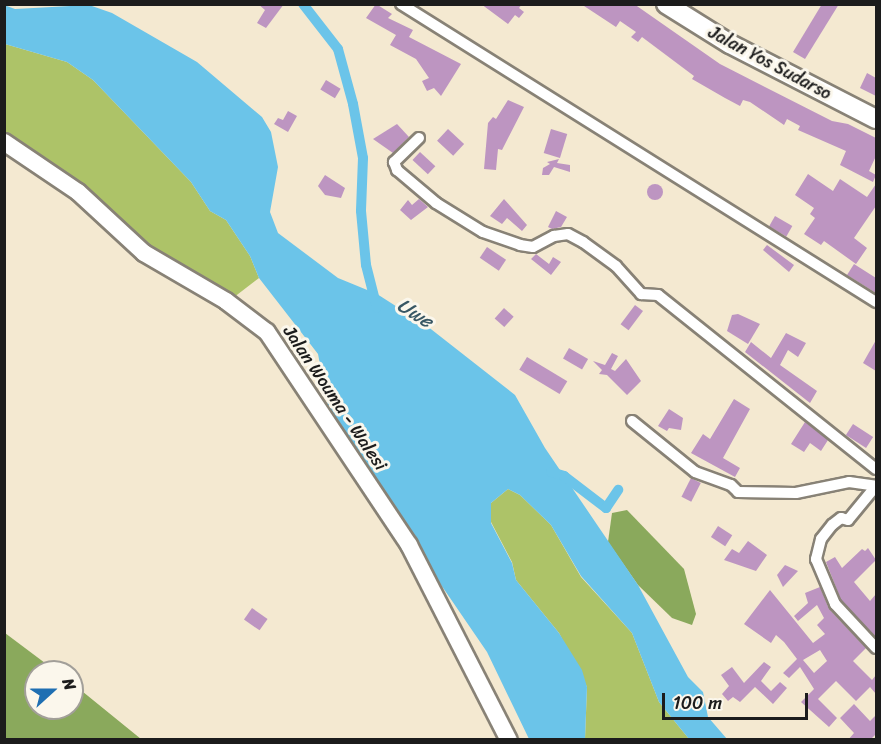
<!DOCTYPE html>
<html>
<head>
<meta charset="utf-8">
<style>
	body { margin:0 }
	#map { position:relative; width:881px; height:744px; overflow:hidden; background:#f4e9d1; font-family:Sriracha,sans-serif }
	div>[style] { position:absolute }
	.green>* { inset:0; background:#adc368 }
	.forest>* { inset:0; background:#8aa95c }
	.water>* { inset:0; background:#6bc4e9 }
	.canal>* { height:10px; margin:-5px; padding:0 5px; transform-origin:5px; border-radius:5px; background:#6bc4e9 }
	.building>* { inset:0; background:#bd95c1; transform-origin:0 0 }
	.round { border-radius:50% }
	.roads { filter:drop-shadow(2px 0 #888276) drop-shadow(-2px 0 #888276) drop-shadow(0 2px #888276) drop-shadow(0 -2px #888276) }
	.street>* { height:10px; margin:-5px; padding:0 5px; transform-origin:5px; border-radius:5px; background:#fff }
	.secondary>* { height:16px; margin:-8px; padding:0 8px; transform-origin:8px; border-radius:8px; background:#fff }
	.primary>* { height:18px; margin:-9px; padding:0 9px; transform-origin:9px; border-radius:9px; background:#fff }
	span { translate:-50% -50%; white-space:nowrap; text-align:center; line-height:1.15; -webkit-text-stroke:6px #fbf7ec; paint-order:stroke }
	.street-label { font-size:18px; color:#1c1c1c }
	.water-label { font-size:20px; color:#385764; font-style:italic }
	.frame { position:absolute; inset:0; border:6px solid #1c1c1c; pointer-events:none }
	.north { position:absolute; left:24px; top:660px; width:60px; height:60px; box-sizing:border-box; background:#fbf7ec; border:2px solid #a29f99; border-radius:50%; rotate:69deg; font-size:16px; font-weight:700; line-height:24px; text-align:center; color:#1c1c1c }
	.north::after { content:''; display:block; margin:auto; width:21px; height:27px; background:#1f6fb2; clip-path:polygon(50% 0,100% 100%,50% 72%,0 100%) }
	.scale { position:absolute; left:662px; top:693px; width:146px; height:27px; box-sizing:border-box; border:3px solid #1c1c1c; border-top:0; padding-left:8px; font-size:18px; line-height:21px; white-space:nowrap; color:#1c1c1c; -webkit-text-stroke:4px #fbf7ec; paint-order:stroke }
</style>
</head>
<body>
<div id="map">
	<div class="green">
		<div style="clip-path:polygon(5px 44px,67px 62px,93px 80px,191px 182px,210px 211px,226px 220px,250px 256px,259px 278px,229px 301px,158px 262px,5px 142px)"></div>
		<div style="clip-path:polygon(508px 489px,520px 495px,551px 525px,581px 577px,632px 633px,659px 702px,689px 739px,585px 739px,587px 687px,559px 633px,516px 580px,512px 562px,491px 522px,491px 503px)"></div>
	</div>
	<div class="forest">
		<div style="clip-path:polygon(627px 510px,684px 569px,696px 614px,692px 625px,672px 618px,638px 585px,608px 542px,612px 513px)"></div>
		<div style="clip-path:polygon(5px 633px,57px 672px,36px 672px,36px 708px,72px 708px,72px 683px,141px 739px,5px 739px)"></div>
	</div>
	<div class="water">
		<div style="clip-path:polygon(4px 5px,15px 9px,89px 5px,112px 13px,197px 62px,262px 117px,271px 132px,278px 167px,270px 212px,278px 233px,338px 278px,377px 294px,427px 326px,515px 395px,545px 448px,638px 585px,688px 677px,703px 692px,708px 717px,727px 739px,689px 739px,659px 702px,632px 633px,581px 576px,551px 525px,520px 495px,508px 489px,491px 503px,491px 523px,512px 563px,516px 580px,559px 633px,582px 670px,587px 687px,585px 739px,529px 739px,487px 652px,361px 468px,328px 406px,318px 354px,259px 278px,250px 256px,226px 220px,210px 211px,191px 182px,93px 80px,67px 62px,5px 44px)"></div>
	</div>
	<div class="canal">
		<div style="left:303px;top:4px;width:57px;rotate:52.1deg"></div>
		<div style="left:338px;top:49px;width:57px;rotate:74.7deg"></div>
		<div style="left:353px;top:104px;width:55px;rotate:79.5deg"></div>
		<div style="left:363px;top:158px;width:53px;rotate:92.2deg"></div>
		<div style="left:361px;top:211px;width:54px;rotate:84.7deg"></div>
		<div style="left:366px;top:265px;width:44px;rotate:75.7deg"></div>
		<div style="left:551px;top:472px;width:14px;rotate:17deg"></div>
		<div style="left:564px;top:476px;width:53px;rotate:37.3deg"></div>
		<div style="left:606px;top:508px;width:22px;rotate:-56deg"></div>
	</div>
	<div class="building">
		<div style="clip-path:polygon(258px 4px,284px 4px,266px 28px,257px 23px,265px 10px)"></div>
		<div style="clip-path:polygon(376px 4px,392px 14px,388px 18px,413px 30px,409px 37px,461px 64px,441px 96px,434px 88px,427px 91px,422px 81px,429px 78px,416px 59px,390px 45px,396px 35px,366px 18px)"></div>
		<div style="clip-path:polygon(481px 4px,522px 4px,519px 8px,524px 12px,519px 18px,515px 15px,508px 24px)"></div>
		<div style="clip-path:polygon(581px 4px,634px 4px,720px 64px,832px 121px,848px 124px,876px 138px,876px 156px,869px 171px,876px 175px,873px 182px,840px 165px,846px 151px,798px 130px,800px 126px,787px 119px,784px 125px,750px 102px,743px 100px,740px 106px,725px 98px,692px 79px,694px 76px,642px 37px,638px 42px,631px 37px,636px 32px,620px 21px,616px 27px)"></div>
		<div style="clip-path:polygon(822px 4px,839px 4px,805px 59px,793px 52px)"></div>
		<div style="clip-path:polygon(867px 73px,876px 78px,876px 96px,860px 88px)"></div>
		<div style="left:326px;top:80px;width:17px;height:11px;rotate:31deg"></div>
		<div style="clip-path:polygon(508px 100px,524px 107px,502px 150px,498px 149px,496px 170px,484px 169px,488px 123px,493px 117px,496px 119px)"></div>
		<div style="clip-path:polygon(288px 111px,297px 116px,288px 132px,274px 124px,278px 118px,283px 120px)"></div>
		<div style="clip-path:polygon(397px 124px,409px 137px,393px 153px,373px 139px)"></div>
		<div style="left:448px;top:129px;width:22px;height:16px;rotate:43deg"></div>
		<div style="left:551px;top:129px;width:17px;height:25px;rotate:17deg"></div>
		<div style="left:420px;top:152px;width:21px;height:11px;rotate:43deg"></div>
		<div style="clip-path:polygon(559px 159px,557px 163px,570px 165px,570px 172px,554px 167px,549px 175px,542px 175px,543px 168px,550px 164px,547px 162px)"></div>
		<div style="clip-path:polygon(808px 174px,833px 191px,840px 179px,867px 197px,876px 184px,876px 206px,854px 238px,867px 248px,856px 264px,824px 241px,821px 245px,804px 234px,815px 218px,810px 214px,814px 208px,795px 195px)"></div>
		<div style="clip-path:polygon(325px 175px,345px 188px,341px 198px,325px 195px,318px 186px)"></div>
		<div class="round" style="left:647px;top:184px;width:16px;height:16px"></div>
		<div style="clip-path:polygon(419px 199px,428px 207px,411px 220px,400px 210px,408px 200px,412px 205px)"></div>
		<div style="clip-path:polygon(504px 199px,527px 225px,522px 231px,507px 218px,502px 224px,490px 216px)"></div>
		<div style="clip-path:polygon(556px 211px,567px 217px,561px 227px,552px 229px,548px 227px)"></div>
		<div style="left:775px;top:216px;width:20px;height:12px;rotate:30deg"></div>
		<div style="clip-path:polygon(767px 245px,794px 265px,789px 272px,763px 250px)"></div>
		<div style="left:487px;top:247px;width:23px;height:13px;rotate:34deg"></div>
		<div style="clip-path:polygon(536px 254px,549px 264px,553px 257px,561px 262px,551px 275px,531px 259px)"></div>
		<div style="clip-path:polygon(854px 264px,876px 278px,876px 293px,847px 275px)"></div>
		<div style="left:635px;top:305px;width:10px;height:24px;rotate:37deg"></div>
		<div style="left:504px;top:308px;width:13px;height:14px;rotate:42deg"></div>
		<div style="clip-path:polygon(738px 314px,760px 324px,748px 344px,727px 331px,732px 315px)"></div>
		<div style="clip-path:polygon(786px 333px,806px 343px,798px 357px,788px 350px,780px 365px,817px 391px,810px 403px,745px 352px,751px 342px,771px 358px)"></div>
		<div style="clip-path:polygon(876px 340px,876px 371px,863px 363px)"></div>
		<div style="left:569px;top:348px;width:22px;height:12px;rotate:30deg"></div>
		<div style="clip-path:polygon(612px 353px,618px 356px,611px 369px,615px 371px,626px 359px,641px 381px,627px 395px,607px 375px,599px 374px,602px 370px,593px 361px,605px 365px)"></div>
		<div style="left:527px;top:357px;width:47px;height:15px;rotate:31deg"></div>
		<div style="clip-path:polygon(734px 399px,750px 409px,723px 458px,740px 468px,735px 477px,691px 453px,703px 434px,710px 439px)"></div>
		<div style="clip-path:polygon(669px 409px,683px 418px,681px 430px,669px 428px,667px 431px,658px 426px)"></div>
		<div style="clip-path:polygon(805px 422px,828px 440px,821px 451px,810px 443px,804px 452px,791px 444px)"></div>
		<div style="left:853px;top:424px;width:24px;height:13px;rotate:33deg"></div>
		<div style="left:691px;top:478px;width:11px;height:21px;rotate:27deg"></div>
		<div style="left:718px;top:526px;width:17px;height:13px;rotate:33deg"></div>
		<div style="clip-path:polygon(748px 541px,767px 555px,756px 571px,724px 560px,732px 549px,739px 553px)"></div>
		<div style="clip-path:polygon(868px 548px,876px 560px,854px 582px,870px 601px,876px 594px,876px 638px,841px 600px,826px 562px,835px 557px,842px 568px,862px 549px,865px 551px)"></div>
		<div style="clip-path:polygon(785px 565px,798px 571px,783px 587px,777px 575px)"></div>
		<div style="clip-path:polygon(evenodd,820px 587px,829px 609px,866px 648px,853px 661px,872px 680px,876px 675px,876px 694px,870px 687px,856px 701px,836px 681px,818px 699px,837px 718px,829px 727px,801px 702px,814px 689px,800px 667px,789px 678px,783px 673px,797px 659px,784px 642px,776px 635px,771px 643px,744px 624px,770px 590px,813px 643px,825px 634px,817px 625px,824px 618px,817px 605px,798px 621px,794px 616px,808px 603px,805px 593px,820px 587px,820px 650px,827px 661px,814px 673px,803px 660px,820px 650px)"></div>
		<div style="left:252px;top:608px;width:19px;height:14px;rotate:35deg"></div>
		<div style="clip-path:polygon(764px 662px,771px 667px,761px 681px,771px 691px,780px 682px,787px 688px,773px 704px,755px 687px,740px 702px,733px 697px,728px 701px,722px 694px,729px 686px,721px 675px,732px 667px,744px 683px)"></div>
		<div style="clip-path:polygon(854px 704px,870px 721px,876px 715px,876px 734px,870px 740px,848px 740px,854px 733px,840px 718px)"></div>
	</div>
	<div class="roads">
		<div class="street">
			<div style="left:401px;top:4px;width:561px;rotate:32.1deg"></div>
			<div style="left:419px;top:138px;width:35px;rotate:136deg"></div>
			<div style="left:394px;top:162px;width:9px;rotate:69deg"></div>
			<div style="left:397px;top:170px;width:51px;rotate:40.2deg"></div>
			<div style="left:436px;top:203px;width:55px;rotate:31.7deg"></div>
			<div style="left:483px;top:232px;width:39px;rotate:19deg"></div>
			<div style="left:520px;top:245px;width:13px;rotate:9deg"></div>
			<div style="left:533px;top:247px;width:24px;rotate:-28deg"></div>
			<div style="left:554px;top:236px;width:14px;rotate:-8deg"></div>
			<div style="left:568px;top:234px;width:17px;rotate:28deg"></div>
			<div style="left:583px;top:242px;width:41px;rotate:36deg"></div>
			<div style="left:616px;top:266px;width:38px;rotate:48deg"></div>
			<div style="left:641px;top:294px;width:17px;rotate:3deg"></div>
			<div style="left:658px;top:295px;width:279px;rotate:38.6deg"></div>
			<div style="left:632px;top:421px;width:81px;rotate:39deg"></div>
			<div style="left:695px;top:472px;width:38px;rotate:20deg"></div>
			<div style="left:731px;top:485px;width:10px;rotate:45deg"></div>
			<div style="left:738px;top:492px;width:58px;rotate:1deg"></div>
			<div style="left:796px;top:493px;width:54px;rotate:-11.7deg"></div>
			<div style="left:849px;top:482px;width:27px;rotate:8deg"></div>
			<div style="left:876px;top:486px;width:44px;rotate:129.5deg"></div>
			<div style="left:848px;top:520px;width:7px;rotate:-164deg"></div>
			<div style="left:841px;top:518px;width:11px;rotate:142deg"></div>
			<div style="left:832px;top:525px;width:18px;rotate:128deg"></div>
			<div style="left:821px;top:539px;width:21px;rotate:104deg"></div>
			<div style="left:816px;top:559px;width:49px;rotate:67.1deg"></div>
			<div style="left:835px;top:604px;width:60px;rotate:47deg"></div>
		</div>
		<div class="secondary">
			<div style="left:4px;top:142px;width:89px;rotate:34deg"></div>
			<div style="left:78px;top:192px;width:90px;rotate:42.7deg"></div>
			<div style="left:144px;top:253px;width:95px;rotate:30.3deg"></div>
			<div style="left:226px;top:301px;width:51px;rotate:37.1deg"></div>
			<div style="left:267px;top:332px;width:256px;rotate:56.3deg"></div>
			<div style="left:409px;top:545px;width:219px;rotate:62.9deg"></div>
		</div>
		<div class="primary">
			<div style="left:666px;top:4px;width:75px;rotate:32deg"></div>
			<div style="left:730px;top:44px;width:164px;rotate:27.2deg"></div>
		</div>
	</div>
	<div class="street-label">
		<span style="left:770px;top:63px;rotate:28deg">Jalan Yos Sudarso</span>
		<span style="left:335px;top:398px;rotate:56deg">Jalan Wouma - Walesi</span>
	</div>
	<div class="water-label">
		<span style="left:415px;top:313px;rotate:32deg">Uwe</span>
	</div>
	<div class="frame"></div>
	<div class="north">N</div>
	<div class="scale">100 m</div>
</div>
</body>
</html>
